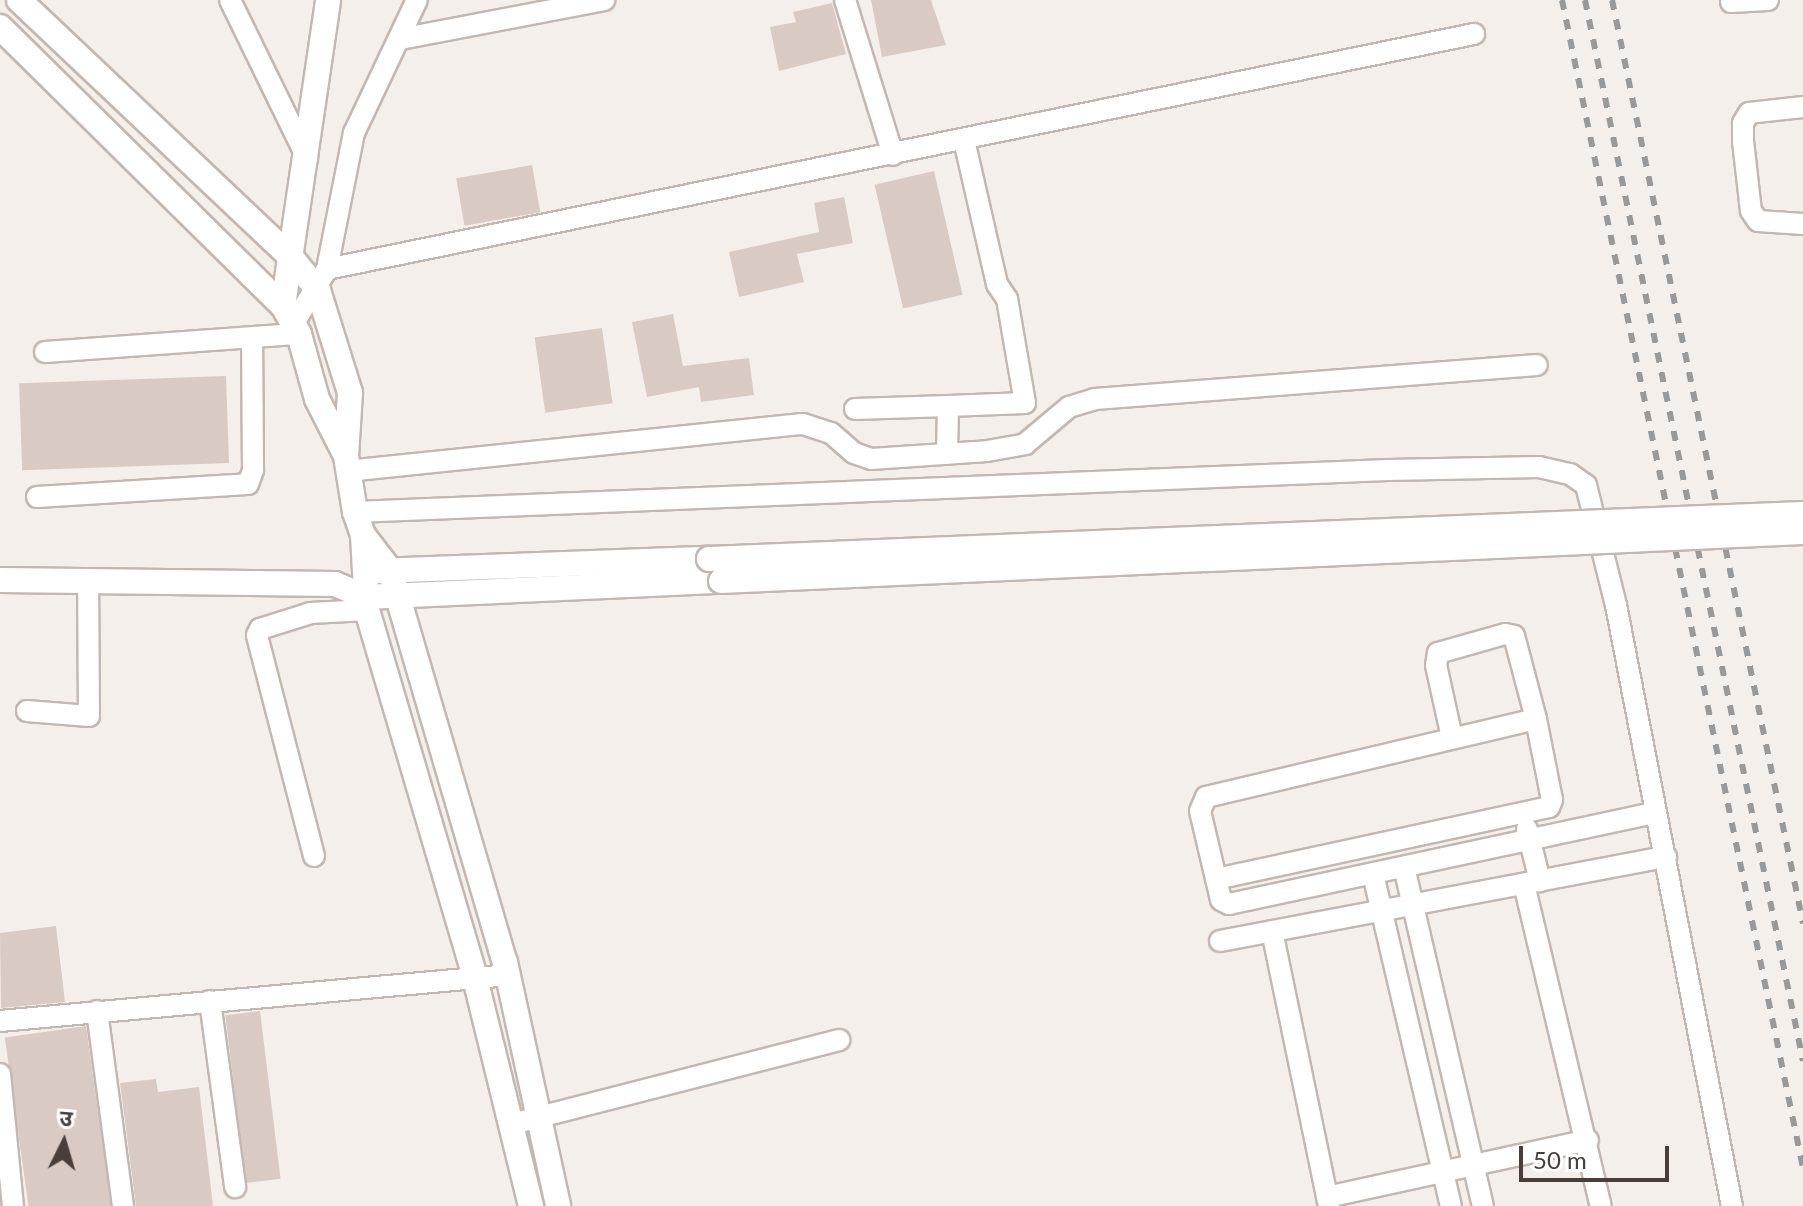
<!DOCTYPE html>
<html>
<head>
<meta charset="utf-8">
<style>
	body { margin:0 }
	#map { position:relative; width:1803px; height:1206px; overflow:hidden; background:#f5efeb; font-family:Lato,"Noto Sans Devanagari",sans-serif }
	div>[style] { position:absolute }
	.building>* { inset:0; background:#d9cac4; transform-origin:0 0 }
	.roads { filter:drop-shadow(2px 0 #c3b7b1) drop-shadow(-2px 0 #c3b7b1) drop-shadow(0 2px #c3b7b1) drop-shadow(0 -2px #c3b7b1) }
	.minor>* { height:20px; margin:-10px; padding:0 10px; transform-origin:10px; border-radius:10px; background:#fff }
	.tertiary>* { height:24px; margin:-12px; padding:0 12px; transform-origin:12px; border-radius:12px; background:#fff }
	.rail>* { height:6px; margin-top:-3px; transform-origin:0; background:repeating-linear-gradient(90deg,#999 0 10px,transparent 0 20px) }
	.bridges { filter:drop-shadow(2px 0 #c3b7b1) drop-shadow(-2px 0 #c3b7b1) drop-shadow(0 2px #c3b7b1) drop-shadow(0 -2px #c3b7b1) }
	.tertiary-bridge>* { height:24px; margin:-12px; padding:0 12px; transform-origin:12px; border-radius:12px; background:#fff }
	span { translate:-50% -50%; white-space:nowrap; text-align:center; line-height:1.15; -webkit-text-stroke:6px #fff; paint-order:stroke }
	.north { position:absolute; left:24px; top:1102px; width:80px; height:80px; -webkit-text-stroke:6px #fff; paint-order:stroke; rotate:5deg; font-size:22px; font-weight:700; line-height:32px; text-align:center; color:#493e39 }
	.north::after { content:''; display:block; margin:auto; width:28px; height:36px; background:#493e39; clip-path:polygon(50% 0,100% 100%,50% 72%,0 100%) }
	.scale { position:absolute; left:1519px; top:1146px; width:150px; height:36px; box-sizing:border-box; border:4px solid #493e39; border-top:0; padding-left:10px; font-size:24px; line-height:28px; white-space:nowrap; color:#493e39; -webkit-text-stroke:6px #fff; paint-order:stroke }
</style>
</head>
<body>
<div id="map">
	<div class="building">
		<div style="clip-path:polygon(871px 0,931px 0,946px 45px,882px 57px)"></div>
		<div style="clip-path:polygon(832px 3px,846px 54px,779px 71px,770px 27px,796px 22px,793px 12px)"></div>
		<div style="left:532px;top:165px;width:48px;height:77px;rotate:80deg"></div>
		<div style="left:934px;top:171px;width:127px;height:61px;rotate:77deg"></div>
		<div style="clip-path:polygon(844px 197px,853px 243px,797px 254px,804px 282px,739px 297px,729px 252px,819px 232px,814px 203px)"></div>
		<div style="clip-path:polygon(673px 314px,683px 366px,749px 358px,754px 395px,701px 402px,699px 387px,647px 397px,632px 322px)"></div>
		<div style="left:602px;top:328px;width:76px;height:68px;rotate:82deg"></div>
		<div style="left:226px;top:376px;width:87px;height:207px;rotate:88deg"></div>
		<div style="clip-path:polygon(56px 926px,65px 1002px,1px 1008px,0 933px)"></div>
		<div style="left:260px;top:1011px;width:169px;height:35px;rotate:83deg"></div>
		<div style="left:86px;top:1026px;width:182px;height:82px;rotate:82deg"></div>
		<div style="clip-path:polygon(156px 1079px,158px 1092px,199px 1087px,213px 1206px,136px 1206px,120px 1083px)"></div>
	</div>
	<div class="roads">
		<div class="minor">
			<div style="left:230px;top:0;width:176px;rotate:64deg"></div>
			<div style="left:845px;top:0;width:162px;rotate:72.8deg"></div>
			<div style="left:1731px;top:2px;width:37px;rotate:-3deg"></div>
			<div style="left:400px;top:39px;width:208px;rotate:-10.8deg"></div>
			<div style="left:1803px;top:107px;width:54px;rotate:173.7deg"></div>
			<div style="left:1749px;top:113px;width:12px;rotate:121deg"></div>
			<div style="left:1743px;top:123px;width:18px;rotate:90deg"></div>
			<div style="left:1743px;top:141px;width:70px;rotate:83.5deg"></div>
			<div style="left:1751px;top:211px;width:12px;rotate:55deg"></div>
			<div style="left:1758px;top:221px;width:45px;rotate:3.8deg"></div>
			<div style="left:327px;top:269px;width:139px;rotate:-78.8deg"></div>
			<div style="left:354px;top:133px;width:147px;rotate:-64.7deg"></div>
			<div style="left:294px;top:323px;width:63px;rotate:-58.6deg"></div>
			<div style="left:327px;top:269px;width:1171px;rotate:-11.58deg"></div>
			<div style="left:45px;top:352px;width:255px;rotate:-4.1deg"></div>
			<div style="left:855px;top:409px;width:93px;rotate:-1.8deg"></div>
			<div style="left:947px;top:454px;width:48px;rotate:-88.8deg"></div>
			<div style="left:948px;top:406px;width:77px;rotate:-2.2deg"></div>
			<div style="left:1025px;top:403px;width:106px;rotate:-99.8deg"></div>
			<div style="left:1007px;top:299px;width:18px;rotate:-124deg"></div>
			<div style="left:997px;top:284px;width:148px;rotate:-102.9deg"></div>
			<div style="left:347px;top:471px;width:458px;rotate:-5.9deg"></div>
			<div style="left:803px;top:424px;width:29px;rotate:18deg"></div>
			<div style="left:831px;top:433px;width:30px;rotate:41deg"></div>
			<div style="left:854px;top:453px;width:18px;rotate:19deg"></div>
			<div style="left:871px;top:459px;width:116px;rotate:-3.9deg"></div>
			<div style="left:987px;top:451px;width:39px;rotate:-10deg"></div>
			<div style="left:1025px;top:444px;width:57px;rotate:-40.1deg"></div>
			<div style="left:1069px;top:407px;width:27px;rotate:-17deg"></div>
			<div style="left:1095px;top:399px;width:443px;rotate:-4.4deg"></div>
			<div style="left:37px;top:497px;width:211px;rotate:-3.5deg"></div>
			<div style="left:248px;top:484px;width:15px;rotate:-70deg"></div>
			<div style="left:253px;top:470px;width:132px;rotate:-90.4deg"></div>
			<div style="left:355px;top:512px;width:1034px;rotate:-2.33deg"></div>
			<div style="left:1388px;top:470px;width:151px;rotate:-1.1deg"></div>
			<div style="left:1539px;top:467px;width:32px;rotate:13deg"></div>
			<div style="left:1570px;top:474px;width:19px;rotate:35deg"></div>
			<div style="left:1586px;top:485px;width:124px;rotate:76deg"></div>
			<div style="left:1616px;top:605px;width:612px;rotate:79.08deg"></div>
			<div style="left:27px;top:711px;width:62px;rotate:4.6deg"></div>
			<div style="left:89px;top:716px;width:137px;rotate:-90.4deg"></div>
			<div style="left:1536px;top:719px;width:339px;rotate:166.7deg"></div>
			<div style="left:1206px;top:797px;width:15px;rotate:113deg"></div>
			<div style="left:1200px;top:811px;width:91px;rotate:76.7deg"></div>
			<div style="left:1221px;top:900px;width:9px;rotate:27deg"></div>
			<div style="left:1229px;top:904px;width:436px;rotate:-12.1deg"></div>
			<div style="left:1527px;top:829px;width:54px;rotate:76deg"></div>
			<div style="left:314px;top:856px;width:228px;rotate:-104.5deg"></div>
			<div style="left:257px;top:635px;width:7px;rotate:-63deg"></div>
			<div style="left:260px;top:629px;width:53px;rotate:-17.4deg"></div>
			<div style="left:311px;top:613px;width:56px;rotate:-3.1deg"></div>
			<div style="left:1404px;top:867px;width:348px;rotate:76.9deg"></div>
			<div style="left:1373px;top:874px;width:341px;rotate:76.8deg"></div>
			<div style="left:1216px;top:879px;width:341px;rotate:-12.2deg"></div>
			<div style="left:1549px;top:807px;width:8px;rotate:-67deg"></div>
			<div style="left:1552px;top:800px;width:83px;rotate:-101.2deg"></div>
			<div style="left:1536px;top:719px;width:86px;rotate:-104.8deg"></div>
			<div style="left:1514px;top:636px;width:9px;rotate:-167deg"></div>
			<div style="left:1505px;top:634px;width:70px;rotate:164.2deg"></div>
			<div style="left:1438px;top:653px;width:12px;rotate:99deg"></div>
			<div style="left:1436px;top:665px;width:75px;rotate:77.6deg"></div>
			<div style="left:1524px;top:884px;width:331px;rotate:76.6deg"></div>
			<div style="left:1272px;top:931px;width:281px;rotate:78.3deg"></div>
			<div style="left:1220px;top:941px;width:454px;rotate:-10.7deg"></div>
			<div style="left:210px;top:1001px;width:188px;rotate:82.3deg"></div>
			<div style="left:97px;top:1011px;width:197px;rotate:82.4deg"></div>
			<div style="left:0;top:1021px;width:511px;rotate:-5.16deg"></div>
			<div style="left:0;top:1074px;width:133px;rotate:84.4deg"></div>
			<div style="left:512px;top:1124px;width:338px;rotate:-14.4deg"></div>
			<div style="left:1327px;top:1197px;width:267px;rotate:-12.3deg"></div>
		</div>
		<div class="tertiary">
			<div style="left:19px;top:0;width:374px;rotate:43.4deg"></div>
			<div style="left:291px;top:257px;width:43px;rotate:50.7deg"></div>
			<div style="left:318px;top:290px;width:108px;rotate:72.7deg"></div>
			<div style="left:350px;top:393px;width:63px;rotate:93.6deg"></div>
			<div style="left:346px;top:456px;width:57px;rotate:80.9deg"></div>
			<div style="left:355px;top:512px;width:24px;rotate:71deg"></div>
			<div style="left:363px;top:535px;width:44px;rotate:52.4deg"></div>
			<div style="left:390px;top:570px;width:409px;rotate:73.7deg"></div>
			<div style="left:505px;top:962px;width:250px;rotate:77.7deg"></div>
			<div style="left:0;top:27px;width:397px;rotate:44.6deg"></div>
			<div style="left:283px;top:306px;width:32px;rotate:60deg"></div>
			<div style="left:299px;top:334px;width:67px;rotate:74.5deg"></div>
			<div style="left:317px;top:399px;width:62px;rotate:63deg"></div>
			<div style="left:283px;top:306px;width:309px;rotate:-81.6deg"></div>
			<div style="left:363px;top:535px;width:75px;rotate:86.9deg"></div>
			<div style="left:367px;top:610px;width:384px;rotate:73.6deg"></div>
			<div style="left:475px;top:978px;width:235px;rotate:76.2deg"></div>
			<div style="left:375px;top:571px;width:334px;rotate:-2.1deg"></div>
			<div style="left:0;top:580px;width:335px;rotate:0.7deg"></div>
			<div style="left:335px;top:584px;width:33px;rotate:23deg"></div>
			<div style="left:365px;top:597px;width:356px;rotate:-2.6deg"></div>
		</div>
	</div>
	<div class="rail">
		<div style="left:1562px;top:0;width:1193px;rotate:78.34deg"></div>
		<div style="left:1585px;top:0;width:1083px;rotate:78.39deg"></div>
		<div style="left:1612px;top:0;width:943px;rotate:78.31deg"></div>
	</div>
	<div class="bridges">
		<div class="tertiary-bridge">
			<div style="left:709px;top:559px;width:1095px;rotate:-2.36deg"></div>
			<div style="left:721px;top:581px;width:1083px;rotate:-2.59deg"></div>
		</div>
	</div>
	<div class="north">उ</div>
	<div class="scale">50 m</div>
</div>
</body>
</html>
